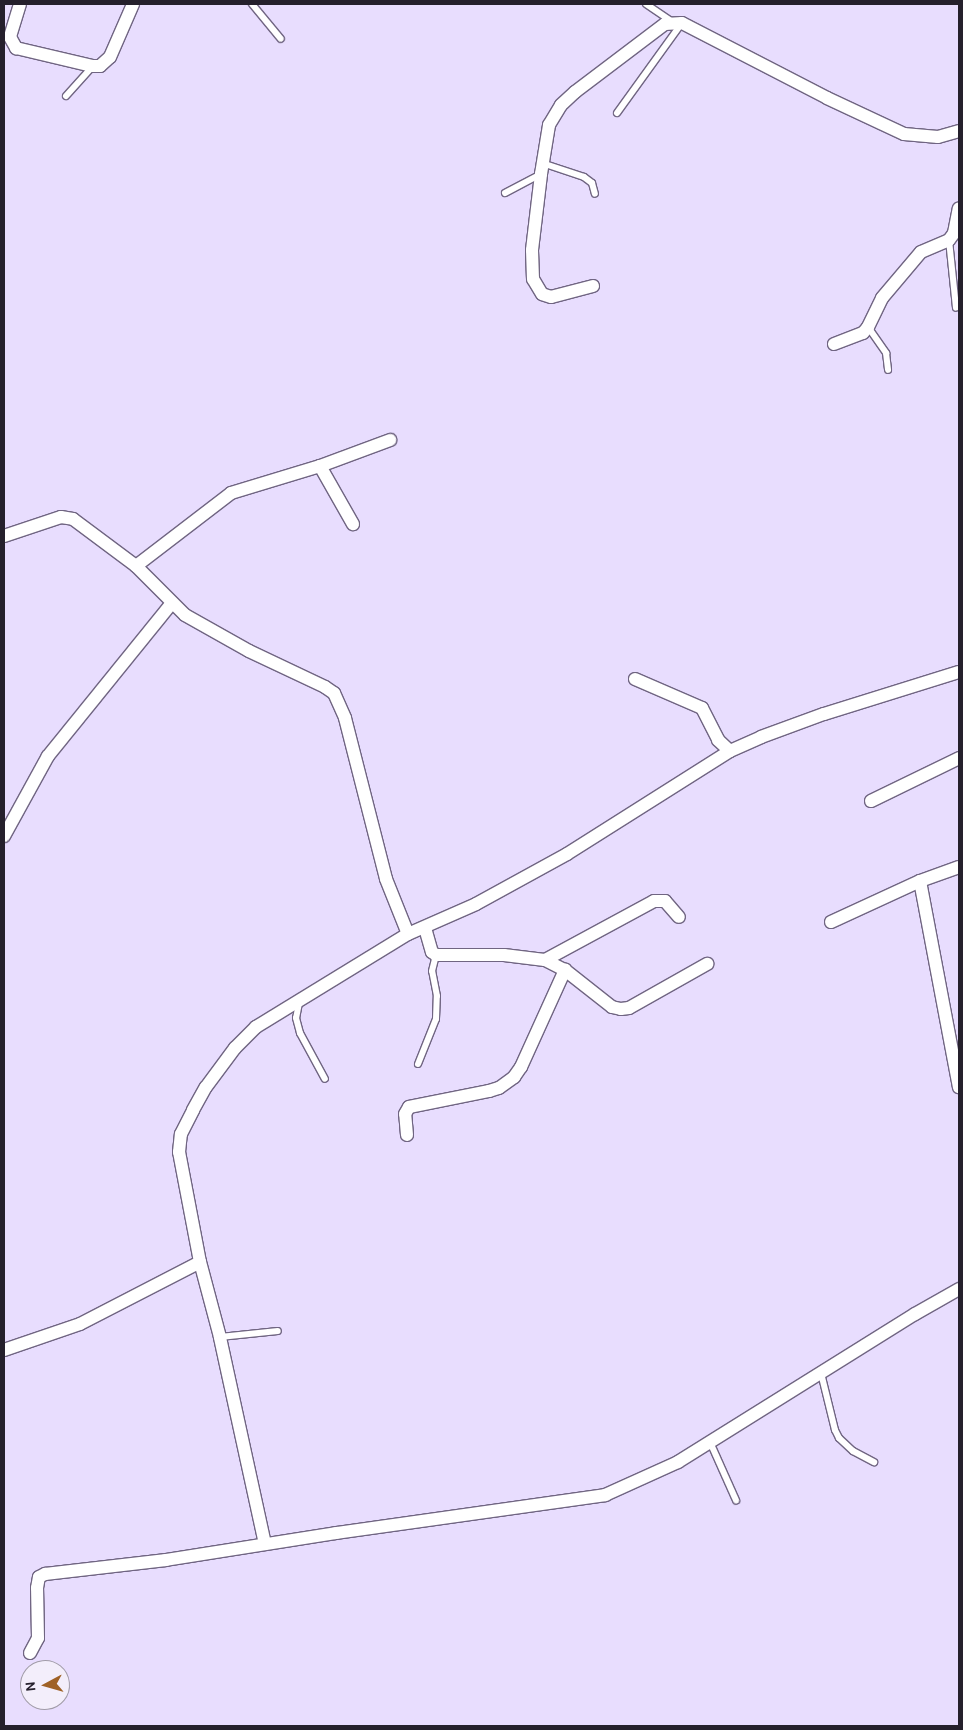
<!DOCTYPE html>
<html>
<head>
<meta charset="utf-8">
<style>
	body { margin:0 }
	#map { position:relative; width:963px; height:1730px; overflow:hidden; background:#e8ddfe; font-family:Karla,sans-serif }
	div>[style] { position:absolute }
	.roads { filter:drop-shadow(1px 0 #706582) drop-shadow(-1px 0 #706582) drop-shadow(0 1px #706582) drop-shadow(0 -1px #706582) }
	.lane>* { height:6px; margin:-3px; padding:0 3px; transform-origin:3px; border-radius:3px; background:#fff }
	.street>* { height:12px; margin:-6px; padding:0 6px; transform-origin:6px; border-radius:6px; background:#fff }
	span { translate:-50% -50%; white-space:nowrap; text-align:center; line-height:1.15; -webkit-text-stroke:4.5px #f3eefb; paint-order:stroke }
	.frame { position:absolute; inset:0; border:5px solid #25202c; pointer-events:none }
	.north { position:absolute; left:20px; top:1660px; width:50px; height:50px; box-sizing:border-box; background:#f3eefb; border:1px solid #a19ca8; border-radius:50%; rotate:264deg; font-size:14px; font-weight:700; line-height:20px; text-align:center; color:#25202c }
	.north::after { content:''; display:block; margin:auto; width:18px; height:22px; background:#9f6126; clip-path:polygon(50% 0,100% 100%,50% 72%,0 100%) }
</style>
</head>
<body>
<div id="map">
	<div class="roads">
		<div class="lane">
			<div style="left:252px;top:4px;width:45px;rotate:50.4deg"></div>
			<div style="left:646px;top:4px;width:32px;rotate:34deg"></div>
			<div style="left:66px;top:96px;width:40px;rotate:-48deg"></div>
			<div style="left:617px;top:113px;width:111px;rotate:-54.2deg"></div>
			<div style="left:542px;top:163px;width:44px;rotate:18.4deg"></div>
			<div style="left:584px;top:177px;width:10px;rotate:37deg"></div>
			<div style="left:592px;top:183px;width:11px;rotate:75deg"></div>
			<div style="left:505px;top:193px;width:41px;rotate:-27.8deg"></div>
			<div style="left:949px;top:240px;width:68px;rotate:84.1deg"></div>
			<div style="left:868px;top:327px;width:32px;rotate:55deg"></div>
			<div style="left:886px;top:353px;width:17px;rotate:83deg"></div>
			<div style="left:299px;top:1003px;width:15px;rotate:101deg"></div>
			<div style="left:296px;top:1018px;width:16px;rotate:75deg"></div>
			<div style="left:300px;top:1033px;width:52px;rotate:61.5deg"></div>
			<div style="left:418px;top:1064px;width:48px;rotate:-68.2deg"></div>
			<div style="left:436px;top:1019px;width:23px;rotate:-88deg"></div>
			<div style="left:437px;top:996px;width:25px;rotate:-101deg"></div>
			<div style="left:432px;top:971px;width:16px;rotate:-76deg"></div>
			<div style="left:220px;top:1337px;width:58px;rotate:-5.9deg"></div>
			<div style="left:821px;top:1373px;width:59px;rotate:76.2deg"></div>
			<div style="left:835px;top:1430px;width:9px;rotate:63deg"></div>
			<div style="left:839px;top:1438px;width:19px;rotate:43deg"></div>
			<div style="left:853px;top:1451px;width:24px;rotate:28deg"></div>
			<div style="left:710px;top:1442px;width:64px;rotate:65.9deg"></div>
		</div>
		<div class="street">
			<div style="left:20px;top:4px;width:34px;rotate:107deg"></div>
			<div style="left:10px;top:37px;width:13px;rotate:61deg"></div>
			<div style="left:16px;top:48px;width:79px;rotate:13.2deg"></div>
			<div style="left:93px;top:66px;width:7px"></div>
			<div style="left:100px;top:66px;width:13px;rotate:-42deg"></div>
			<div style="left:110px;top:57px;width:58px;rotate:-66.5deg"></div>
			<div style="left:593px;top:286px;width:43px;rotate:165.3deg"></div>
			<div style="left:551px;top:297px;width:9px;rotate:-162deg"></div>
			<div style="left:542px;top:294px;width:17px;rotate:-121deg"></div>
			<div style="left:533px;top:279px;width:29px;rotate:-92deg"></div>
			<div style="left:532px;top:250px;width:77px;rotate:-83.2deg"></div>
			<div style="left:541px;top:174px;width:50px;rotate:-80.7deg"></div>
			<div style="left:549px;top:125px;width:23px;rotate:-59deg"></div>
			<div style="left:561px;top:105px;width:19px;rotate:-43deg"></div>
			<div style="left:575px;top:92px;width:113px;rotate:-37.1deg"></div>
			<div style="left:665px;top:24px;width:17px;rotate:-3deg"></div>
			<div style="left:682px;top:23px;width:163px;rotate:27.3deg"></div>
			<div style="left:827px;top:98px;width:85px;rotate:25.1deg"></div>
			<div style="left:904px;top:134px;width:34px;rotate:5deg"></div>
			<div style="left:938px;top:137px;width:22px;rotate:-16deg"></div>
			<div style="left:834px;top:344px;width:31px;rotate:-21deg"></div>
			<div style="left:863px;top:333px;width:8px;rotate:-50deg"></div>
			<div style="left:868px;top:327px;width:32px;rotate:-64deg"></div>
			<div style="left:882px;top:298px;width:60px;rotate:-49.7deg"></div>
			<div style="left:921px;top:252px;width:30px;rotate:-23deg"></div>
			<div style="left:949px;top:240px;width:9px;rotate:-54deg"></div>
			<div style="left:954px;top:233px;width:25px;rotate:-79deg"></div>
			<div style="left:320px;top:466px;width:75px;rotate:-20.4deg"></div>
			<div style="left:4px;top:536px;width:60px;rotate:-18.4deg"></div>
			<div style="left:61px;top:517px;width:12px;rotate:9deg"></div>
			<div style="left:73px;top:519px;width:79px;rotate:36.7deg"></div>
			<div style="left:136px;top:566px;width:69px;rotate:45deg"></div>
			<div style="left:185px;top:615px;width:73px;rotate:29.4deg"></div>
			<div style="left:249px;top:651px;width:84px;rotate:25.3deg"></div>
			<div style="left:325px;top:687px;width:11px;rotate:34deg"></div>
			<div style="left:334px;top:693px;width:27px;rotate:66deg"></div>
			<div style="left:345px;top:718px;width:166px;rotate:75.7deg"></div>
			<div style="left:386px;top:879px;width:59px;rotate:68.2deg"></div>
			<div style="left:136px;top:566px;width:120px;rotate:-37.5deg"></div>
			<div style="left:231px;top:493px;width:93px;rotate:-16.9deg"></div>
			<div style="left:320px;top:466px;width:67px;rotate:60.4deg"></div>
			<div style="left:635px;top:679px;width:73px;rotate:23.4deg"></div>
			<div style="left:702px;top:708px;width:36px;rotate:63deg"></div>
			<div style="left:718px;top:740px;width:16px;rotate:43deg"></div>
			<div style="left:871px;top:801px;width:98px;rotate:-26deg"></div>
			<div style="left:4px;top:836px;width:91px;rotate:-61.2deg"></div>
			<div style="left:48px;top:756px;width:197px;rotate:-51deg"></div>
			<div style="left:959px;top:867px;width:41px;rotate:160.3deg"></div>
			<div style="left:920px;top:881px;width:210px;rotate:79.3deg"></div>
			<div style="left:831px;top:922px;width:98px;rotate:-24.7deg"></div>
			<div style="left:425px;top:928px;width:25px;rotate:74deg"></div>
			<div style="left:432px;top:952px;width:5px;rotate:37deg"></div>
			<div style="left:436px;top:955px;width:68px"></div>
			<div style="left:504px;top:955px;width:41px;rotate:7deg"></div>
			<div style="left:545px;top:960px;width:22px;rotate:27deg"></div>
			<div style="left:565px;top:970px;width:60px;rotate:38.2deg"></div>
			<div style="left:612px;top:1007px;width:9px;rotate:13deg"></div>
			<div style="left:621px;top:1009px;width:8px;rotate:-7deg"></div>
			<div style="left:629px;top:1008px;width:90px;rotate:-29.4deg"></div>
			<div style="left:545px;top:960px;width:124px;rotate:-28.4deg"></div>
			<div style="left:654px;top:901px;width:11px"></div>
			<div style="left:665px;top:901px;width:21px;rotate:49deg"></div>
			<div style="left:407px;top:1135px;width:21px;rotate:-95deg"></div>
			<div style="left:405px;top:1114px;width:8px;rotate:-60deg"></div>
			<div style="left:409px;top:1107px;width:82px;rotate:-11.3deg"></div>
			<div style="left:489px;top:1091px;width:10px;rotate:-17deg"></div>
			<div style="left:499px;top:1088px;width:19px;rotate:-36deg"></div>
			<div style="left:514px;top:1077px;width:12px;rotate:-55deg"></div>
			<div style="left:521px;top:1067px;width:107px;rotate:-65.6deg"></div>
			<div style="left:4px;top:1350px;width:80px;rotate:-18.9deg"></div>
			<div style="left:80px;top:1324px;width:135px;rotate:-27.3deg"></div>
			<div style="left:265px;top:1544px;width:212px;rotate:-102.3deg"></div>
			<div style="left:220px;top:1337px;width:78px;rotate:-104.9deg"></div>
			<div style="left:200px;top:1262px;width:112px;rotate:-100.8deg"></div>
			<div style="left:179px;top:1152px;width:18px;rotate:-84deg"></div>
			<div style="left:181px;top:1134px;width:27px;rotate:-63deg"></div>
			<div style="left:193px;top:1110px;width:26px;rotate:-61deg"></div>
			<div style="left:206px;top:1087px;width:49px;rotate:-53.4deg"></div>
			<div style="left:235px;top:1048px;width:30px;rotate:-45deg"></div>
			<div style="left:256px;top:1027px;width:178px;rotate:-31.5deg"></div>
			<div style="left:408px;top:934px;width:74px;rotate:-23.8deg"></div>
			<div style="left:476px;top:904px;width:104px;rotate:-28.8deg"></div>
			<div style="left:567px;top:854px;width:193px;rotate:-32.3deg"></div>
			<div style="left:730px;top:751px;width:34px;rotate:-24deg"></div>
			<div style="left:761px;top:737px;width:67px;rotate:-20.1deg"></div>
			<div style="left:824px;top:714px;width:141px;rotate:-17.3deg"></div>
			<div style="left:30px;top:1653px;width:17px;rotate:-62deg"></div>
			<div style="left:38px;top:1638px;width:50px;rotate:-91.1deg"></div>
			<div style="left:37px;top:1588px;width:11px;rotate:-80deg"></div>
			<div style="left:39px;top:1577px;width:7px;rotate:-27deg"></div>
			<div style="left:45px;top:1574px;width:122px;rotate:-6.6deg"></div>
			<div style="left:166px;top:1560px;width:172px;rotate:-9deg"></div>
			<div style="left:336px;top:1533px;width:272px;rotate:-8deg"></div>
			<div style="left:605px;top:1495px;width:80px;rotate:-24.3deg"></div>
			<div style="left:678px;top:1462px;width:279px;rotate:-32deg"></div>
			<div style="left:915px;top:1314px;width:51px;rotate:-29.6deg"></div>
		</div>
	</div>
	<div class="frame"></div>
	<div class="north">N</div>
</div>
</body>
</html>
